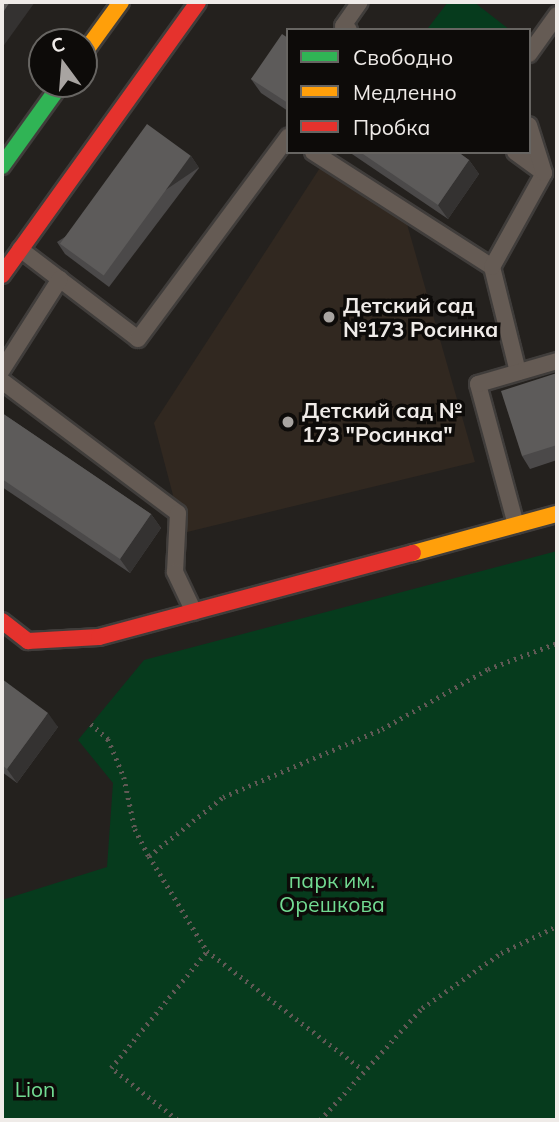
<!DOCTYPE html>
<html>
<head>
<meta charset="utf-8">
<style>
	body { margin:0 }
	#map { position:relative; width:559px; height:1122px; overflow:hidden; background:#24211e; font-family:Mulish,sans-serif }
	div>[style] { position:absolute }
	.built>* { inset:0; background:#312820 }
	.green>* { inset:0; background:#063b1d }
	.path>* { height:4.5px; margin-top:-2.25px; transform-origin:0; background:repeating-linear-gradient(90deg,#605955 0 2px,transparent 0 7px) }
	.roads { filter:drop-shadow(2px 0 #403d3b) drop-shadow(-2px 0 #403d3b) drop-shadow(0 2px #403d3b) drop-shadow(0 -2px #403d3b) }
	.lane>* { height:16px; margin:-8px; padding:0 8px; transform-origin:8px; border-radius:8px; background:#655b54 }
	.fast>* { height:16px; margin:-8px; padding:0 8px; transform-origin:8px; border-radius:8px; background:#30b455 }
	.slow>* { height:16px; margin:-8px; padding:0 8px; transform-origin:8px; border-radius:8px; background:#ff9f0a }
	.jam>* { height:16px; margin:-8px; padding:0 8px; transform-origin:8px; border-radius:8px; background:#e5322d }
	.wall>* { inset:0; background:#4b4949 }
	.shaded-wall>* { inset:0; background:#343231; transform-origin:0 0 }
	.building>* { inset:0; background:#5d5b5a; transform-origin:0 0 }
	.dots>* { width:19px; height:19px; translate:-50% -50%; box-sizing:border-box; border:4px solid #0d0b09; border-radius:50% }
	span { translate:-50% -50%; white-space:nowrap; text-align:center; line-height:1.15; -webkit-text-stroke:7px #0d0b09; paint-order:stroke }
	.poi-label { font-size:21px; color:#efebe8; font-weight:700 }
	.left { translate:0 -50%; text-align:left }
	.park-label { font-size:21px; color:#72db92 }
	.frame { position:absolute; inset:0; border:4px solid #efebe8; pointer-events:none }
	.legend { position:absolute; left:286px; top:28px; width:245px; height:126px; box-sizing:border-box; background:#0d0b09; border:2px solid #676562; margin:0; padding:9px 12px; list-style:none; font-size:21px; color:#efebe8 }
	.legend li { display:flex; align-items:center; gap:14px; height:35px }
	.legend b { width:35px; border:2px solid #676562 }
	.north { position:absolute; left:28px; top:28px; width:70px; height:70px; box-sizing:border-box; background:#0d0b09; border:2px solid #676562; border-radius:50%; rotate:344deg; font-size:19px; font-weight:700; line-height:28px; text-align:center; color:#efebe8 }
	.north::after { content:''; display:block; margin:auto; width:24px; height:32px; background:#a8a4a1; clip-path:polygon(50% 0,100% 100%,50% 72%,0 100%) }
</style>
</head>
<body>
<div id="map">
	<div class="built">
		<div style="clip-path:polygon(329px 154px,403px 210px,475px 462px,183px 533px,154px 423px)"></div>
	</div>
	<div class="green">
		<div style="clip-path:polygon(448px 2px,474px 2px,510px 30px,431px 30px,428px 28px)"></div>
		<div style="clip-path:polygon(557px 551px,557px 1120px,2px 1120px,2px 900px,107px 867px,113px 783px,78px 740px,144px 660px)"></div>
	</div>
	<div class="path">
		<div style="left:91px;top:724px;width:23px;rotate:41deg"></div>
		<div style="left:108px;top:739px;width:41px;rotate:67.2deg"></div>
		<div style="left:124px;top:777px;width:53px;rotate:78.1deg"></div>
		<div style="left:135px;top:829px;width:30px;rotate:63deg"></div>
		<div style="left:149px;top:856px;width:111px;rotate:58.6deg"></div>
		<div style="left:207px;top:951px;width:195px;rotate:37.3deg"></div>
		<div style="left:149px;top:856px;width:95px;rotate:-38.6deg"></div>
		<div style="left:223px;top:797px;width:173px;rotate:-23.2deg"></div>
		<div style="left:382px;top:729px;width:122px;rotate:-29.5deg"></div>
		<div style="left:488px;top:669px;width:74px;rotate:-20.6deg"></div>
		<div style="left:177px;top:1120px;width:84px;rotate:-141.8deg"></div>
		<div style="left:111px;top:1068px;width:151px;rotate:-50.6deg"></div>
		<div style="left:320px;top:1120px;width:151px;rotate:-47.7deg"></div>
		<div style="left:422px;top:1008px;width:96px;rotate:-34.8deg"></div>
		<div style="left:501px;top:953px;width:62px;rotate:-25.7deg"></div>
	</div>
	<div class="roads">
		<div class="lane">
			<div style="left:349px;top:30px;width:7px;rotate:-146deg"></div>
			<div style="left:343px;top:26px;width:29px;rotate:-55deg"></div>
			<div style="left:529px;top:54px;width:48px;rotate:-54.3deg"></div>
			<div style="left:313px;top:152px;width:213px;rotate:32.7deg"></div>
			<div style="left:515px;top:152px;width:36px;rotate:36deg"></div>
			<div style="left:20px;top:249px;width:148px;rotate:37.3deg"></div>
			<div style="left:138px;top:339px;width:252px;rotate:-53.4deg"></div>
			<div style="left:2px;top:370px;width:108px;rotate:-57.5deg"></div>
			<div style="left:518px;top:372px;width:108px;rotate:-103.9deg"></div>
			<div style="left:492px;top:267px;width:107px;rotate:-61deg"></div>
			<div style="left:544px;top:173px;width:50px;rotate:-107.4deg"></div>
			<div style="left:2px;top:381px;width:220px;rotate:36.9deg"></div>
			<div style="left:178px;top:513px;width:59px;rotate:92.9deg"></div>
			<div style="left:175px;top:572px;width:44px;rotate:64.6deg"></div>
			<div style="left:516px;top:525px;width:146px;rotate:-105.1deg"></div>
			<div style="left:478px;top:384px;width:82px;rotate:-16.2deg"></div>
		</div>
		<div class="fast">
			<div style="left:2px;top:166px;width:101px;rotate:-54.3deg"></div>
		</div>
		<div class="slow">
			<div style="left:84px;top:53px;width:63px;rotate:-54deg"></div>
			<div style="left:413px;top:553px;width:149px;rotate:-15.2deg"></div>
		</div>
		<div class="jam">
			<div style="left:2px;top:275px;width:336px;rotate:-54.3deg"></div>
			<div style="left:2px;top:621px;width:33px;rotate:38deg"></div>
			<div style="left:28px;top:641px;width:71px;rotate:-3.2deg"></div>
			<div style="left:99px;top:637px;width:325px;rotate:-15deg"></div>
		</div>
	</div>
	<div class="wall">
		<div style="clip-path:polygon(288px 38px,288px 111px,261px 93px,251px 79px)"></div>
		<div style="clip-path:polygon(349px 152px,458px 152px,469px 160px,479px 174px,448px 219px)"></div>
		<div style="clip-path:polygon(191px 156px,199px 168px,109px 287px,65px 254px,57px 242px)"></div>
		<div style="clip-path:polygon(557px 373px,557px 460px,530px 469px,522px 456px)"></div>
		<div style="clip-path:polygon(2px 413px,151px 514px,161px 528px,130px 573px,2px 487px)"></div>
		<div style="clip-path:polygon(2px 679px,58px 727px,17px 783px,2px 772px)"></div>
	</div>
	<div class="shaded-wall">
		<div style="clip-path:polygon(10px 2px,35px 2px,2px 48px,2px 14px)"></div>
		<div style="left:191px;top:156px;width:14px;height:150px;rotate:56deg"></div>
		<div style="clip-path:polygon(469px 160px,479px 174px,448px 219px,438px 205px)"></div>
		<div style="clip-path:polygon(151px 514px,161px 528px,130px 573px,120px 559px)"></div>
		<div style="clip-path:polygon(48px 713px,58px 727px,17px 783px,7px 769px)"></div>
	</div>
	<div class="building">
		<div style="clip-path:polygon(2px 2px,10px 2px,2px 14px)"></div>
		<div style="clip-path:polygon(282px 34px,288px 38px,288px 103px,251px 79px)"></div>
		<div style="left:147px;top:124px;width:54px;height:148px;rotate:36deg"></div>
		<div style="clip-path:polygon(360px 152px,458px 152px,469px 160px,438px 205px)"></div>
		<div style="clip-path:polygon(557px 373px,557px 445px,522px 456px,501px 391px)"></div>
		<div style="clip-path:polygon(2px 413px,151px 514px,120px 559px,2px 479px)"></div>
		<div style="clip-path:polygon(2px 679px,48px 713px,7px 769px,2px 765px)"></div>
	</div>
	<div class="dots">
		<div style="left:329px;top:317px;background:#a8a4a1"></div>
		<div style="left:288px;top:422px;background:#a8a4a1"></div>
	</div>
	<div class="poi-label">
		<span class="left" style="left:343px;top:317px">Детский сад<br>№173 Росинка</span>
		<span class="left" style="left:302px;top:422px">Детский сад №<br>173 "Росинка"</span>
	</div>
	<div class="park-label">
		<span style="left:332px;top:892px">парк им.<br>Орешкова</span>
		<span style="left:35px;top:1089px">Lion</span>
	</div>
	<div class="frame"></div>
	<ul class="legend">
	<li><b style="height:9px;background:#30b455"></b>Свободно</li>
	<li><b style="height:9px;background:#ff9f0a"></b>Медленно</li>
	<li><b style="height:9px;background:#e5322d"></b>Пробка</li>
	</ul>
	<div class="north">С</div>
</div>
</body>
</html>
